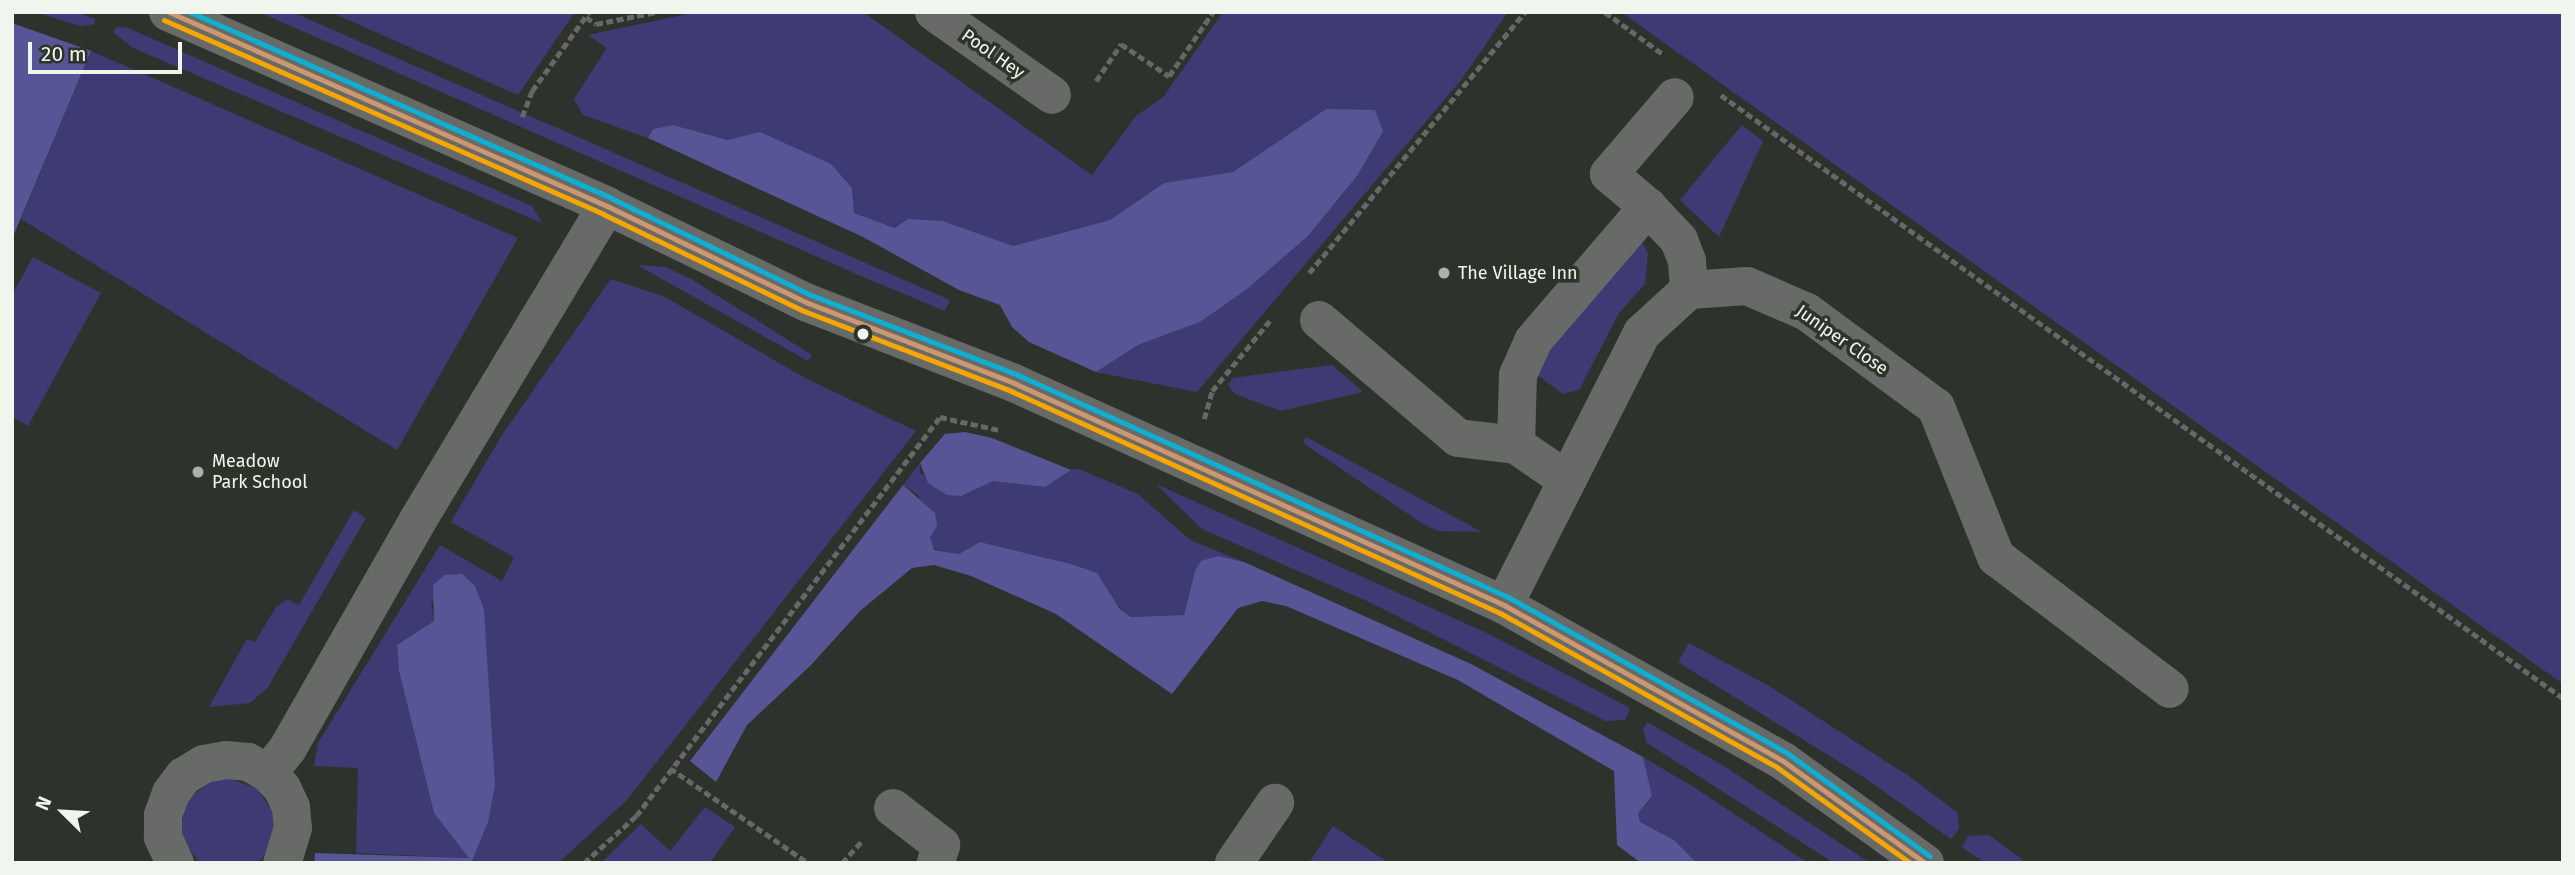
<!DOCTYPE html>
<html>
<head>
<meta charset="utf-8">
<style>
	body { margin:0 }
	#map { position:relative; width:2575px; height:875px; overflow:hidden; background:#2e322d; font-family:"Fira Sans",sans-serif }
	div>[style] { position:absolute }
	.green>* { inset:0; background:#3e3b74 }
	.forest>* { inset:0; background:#585597 }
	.path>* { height:4.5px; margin-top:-2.25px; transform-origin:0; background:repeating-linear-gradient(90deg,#666865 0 7px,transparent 0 10.5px) }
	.minor>* { height:38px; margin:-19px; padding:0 19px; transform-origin:19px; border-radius:19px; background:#686a68 }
	.bus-1>* { height:5px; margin:-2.5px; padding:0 2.5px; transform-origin:2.5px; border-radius:2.5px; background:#cd976f }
	.bus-2>* { height:5px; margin:-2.5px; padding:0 2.5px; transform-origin:2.5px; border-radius:2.5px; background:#f7a600 }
	.bus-3>* { height:5px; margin:-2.5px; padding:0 2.5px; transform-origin:2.5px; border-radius:2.5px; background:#0dafd3 }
	.dots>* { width:19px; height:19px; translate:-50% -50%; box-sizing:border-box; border:4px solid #2d352a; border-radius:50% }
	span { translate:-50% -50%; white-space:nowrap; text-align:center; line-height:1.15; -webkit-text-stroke:7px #2d352a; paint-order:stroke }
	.street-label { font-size:18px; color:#f0f5ee }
	.poi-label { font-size:18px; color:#f0f5ee }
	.left { translate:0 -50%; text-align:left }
	.frame { position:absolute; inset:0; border:14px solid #f0f5ee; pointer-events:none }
	.north { position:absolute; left:28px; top:777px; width:70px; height:70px; -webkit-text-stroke:5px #2d352a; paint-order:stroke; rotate:294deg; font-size:19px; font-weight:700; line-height:28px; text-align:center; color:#f0f5ee }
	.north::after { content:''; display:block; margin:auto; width:24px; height:32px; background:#f0f5ee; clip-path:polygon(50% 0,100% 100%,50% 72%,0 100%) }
	.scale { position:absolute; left:28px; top:42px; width:154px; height:32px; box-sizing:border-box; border:4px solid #f0f5ee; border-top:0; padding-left:9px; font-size:21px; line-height:24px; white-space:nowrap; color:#f0f5ee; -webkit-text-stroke:5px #2d352a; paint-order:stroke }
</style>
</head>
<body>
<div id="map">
	<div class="green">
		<div style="clip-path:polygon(34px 12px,76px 12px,95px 19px,95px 24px,81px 26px)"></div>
		<div style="clip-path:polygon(259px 12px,292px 12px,950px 300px,945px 311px,861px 276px)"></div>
		<div style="clip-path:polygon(330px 12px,575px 12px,518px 95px)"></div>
		<div style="clip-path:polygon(697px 12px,863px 12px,1092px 175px,1136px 116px,1164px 96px,1223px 12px,1508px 12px,1461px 80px,1197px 392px,1096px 372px,1138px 345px,1200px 322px,1246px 290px,1308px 236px,1357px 176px,1326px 109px,1233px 172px,1164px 183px,1110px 220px,1013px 246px,943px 221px,896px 228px,854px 213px,852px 188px,760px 133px,729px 140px,673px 125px,653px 129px,648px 138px,583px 115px,574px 99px,607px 48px,588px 35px)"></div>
		<div style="clip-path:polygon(1621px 12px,2563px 12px,2563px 684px)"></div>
		<div style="clip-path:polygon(117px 27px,128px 28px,532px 206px,542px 223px,133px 48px,113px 32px)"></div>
		<div style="clip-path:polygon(91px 51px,518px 238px,397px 450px,21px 219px)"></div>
		<div style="clip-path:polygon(1742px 125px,1763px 141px,1719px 237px,1680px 200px)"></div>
		<div style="clip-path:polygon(1641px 240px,1648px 253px,1645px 284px,1619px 313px,1579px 390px,1563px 394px,1536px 374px,1539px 361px)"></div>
		<div style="clip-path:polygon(33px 257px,101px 293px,28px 426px,12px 417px,12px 295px)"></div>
		<div style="clip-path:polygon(637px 265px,665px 267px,691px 279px,812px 355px,808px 361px)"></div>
		<div style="clip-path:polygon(evenodd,611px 279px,665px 297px,807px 379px,916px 431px,626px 801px,558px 863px,471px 863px,470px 858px,356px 853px,358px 768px,314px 766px,318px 743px,440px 545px,502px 581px,514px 557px,451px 522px,502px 435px,611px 279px,431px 600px,486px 651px,487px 699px,470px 858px,434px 813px,399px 671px,397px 645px,434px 621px,431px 600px)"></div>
		<div style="clip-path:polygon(1332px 365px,1363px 392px,1281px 411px,1235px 394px,1228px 385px,1232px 378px)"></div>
		<div style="clip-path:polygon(1306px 437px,1482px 532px,1438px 531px,1423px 524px,1303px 443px)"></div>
		<div style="clip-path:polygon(920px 463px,920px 473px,961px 496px,993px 481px,1045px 487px,1071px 470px,1079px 469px,1138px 494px,1190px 540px,1244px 562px,1218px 556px,1195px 571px,1184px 615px,1131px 617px,1071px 564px,980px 542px,959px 554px,933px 549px,918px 495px,903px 485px)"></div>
		<div style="clip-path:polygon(1156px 484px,1489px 634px,1630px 708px,1625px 720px,1606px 721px,1367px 601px,1202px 529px)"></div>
		<div style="clip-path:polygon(354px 510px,366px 518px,268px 687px,250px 703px,209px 707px,247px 639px,255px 642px,276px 607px,287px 599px,299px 605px)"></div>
		<div style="clip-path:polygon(1689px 643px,1769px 686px,1913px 779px,1958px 813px,1959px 829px,1951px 839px,1862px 776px,1678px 662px)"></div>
		<div style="clip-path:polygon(1647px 722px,1724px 766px,1870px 863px,1834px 863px,1647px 743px,1643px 730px)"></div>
		<div style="clip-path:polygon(1643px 757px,1695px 788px,1808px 863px,1697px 863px,1674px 840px,1640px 822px,1638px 813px,1652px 796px)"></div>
		<div style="clip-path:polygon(228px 778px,258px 789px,273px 813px,275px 828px,265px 855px,257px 863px,199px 863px,180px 834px,186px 801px,212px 780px)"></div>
		<div style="clip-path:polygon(705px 807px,735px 827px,710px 863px,601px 863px,641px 824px,670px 851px)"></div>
		<div style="clip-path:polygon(1333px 826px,1389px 863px,1309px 863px)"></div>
		<div style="clip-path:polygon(1989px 835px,2027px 863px,1985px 863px,1962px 847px,1968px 836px)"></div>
	</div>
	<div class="forest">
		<div style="clip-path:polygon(12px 23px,91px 51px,12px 239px)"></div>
		<div style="clip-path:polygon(1326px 109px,1375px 110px,1383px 131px,1357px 176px,1308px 236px,1246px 290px,1200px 322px,1138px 345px,1096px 372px,1029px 342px,1012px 327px,1000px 305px,959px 290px,863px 237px,648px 138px,653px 129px,673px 125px,728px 140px,760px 132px,831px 164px,852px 188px,854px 213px,895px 228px,908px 219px,943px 221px,1013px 246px,1110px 220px,1164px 183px,1233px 172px)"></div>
		<div style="clip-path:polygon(965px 432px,992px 438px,1071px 470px,1045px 487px,993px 481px,961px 496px,947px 495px,928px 483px,920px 463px,945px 434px)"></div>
		<div style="clip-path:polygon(903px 485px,935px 513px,937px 526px,930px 537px,934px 550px,959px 554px,980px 542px,1071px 564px,1097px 573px,1119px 608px,1131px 617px,1184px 615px,1195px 571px,1201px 561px,1218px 556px,1244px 562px,1471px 664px,1643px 757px,1652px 796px,1638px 813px,1640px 822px,1674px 840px,1697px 863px,1641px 863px,1617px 845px,1614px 771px,1458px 680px,1286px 606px,1262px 601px,1238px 608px,1172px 694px,1056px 614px,971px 576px,934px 565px,912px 568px,860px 611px,811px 665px,747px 725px,716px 782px,690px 761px)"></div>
		<div style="clip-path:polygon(462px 574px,475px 586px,484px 610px,495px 785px,488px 822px,471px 863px,314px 863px,315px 853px,469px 858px,434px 813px,399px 671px,397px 645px,434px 621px,433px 585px,445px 575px)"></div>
	</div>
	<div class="path">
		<div style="left:1605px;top:12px;width:72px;rotate:35.9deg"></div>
		<div style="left:586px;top:17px;width:12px;rotate:35deg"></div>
		<div style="left:596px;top:24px;width:61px;rotate:-11.3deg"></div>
		<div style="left:1096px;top:81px;width:45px;rotate:-56deg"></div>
		<div style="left:1121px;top:44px;width:58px;rotate:33.7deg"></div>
		<div style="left:1169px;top:76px;width:78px;rotate:-55.5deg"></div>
		<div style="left:1721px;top:95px;width:1036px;rotate:35.61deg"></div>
		<div style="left:522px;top:117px;width:28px;rotate:-69deg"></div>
		<div style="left:532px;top:91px;width:97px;rotate:-54.2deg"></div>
		<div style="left:1309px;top:273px;width:339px;rotate:-50.4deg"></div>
		<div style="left:1204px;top:419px;width:29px;rotate:-74deg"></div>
		<div style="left:1212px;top:391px;width:94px;rotate:-50.6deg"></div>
		<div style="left:670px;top:768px;width:168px;rotate:34.5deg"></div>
		<div style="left:584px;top:863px;width:70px;rotate:-42.1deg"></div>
		<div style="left:636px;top:816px;width:502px;rotate:-52.7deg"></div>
		<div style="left:940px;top:417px;width:60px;rotate:12.4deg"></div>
		<div style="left:842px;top:863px;width:31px;rotate:-48deg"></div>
	</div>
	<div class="minor">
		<div style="left:168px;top:12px;width:480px;rotate:23.8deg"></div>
		<div style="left:607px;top:206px;width:223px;rotate:25.8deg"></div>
		<div style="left:808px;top:303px;width:221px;rotate:21.2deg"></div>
		<div style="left:1014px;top:383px;width:538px;rotate:24.37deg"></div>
		<div style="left:1504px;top:605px;width:320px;rotate:29.2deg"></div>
		<div style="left:1783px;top:761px;width:175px;rotate:35.7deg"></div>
		<div style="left:934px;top:12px;width:144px;rotate:35.1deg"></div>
		<div style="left:1648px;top:207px;width:45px;rotate:46.8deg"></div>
		<div style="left:1679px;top:240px;width:22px;rotate:69deg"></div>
		<div style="left:1687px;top:261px;width:29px;rotate:86deg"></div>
		<div style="left:1319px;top:320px;width:182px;rotate:40.3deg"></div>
		<div style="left:1458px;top:438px;width:58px;rotate:6.9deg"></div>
		<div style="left:1567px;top:480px;width:62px;rotate:-145.5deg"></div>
		<div style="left:1516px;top:445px;width:70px;rotate:-88.4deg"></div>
		<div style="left:1518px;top:375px;width:37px;rotate:-66deg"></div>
		<div style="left:1533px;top:341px;width:177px;rotate:-49.4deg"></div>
		<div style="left:1648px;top:207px;width:51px;rotate:-139.8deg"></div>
		<div style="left:1609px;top:174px;width:101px;rotate:-49.4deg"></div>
		<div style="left:1504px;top:605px;width:305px;rotate:-63.1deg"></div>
		<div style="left:1642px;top:333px;width:64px;rotate:-42.5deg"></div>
		<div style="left:1689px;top:290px;width:58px;rotate:-3.9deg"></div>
		<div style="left:1747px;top:286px;width:65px;rotate:23.4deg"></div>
		<div style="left:1807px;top:312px;width:160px;rotate:36.4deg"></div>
		<div style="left:1936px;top:407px;width:162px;rotate:68.2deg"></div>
		<div style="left:1996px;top:557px;width:218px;rotate:37.2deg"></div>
		<div style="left:268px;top:773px;width:32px;rotate:-51deg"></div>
		<div style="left:288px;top:748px;width:262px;rotate:-60.3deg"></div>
		<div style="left:418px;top:520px;width:366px;rotate:-59deg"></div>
		<div style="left:893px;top:808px;width:61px;rotate:37.6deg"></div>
		<div style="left:941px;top:845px;width:19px;rotate:106deg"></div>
		<div style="left:175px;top:863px;width:29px;rotate:-115deg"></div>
		<div style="left:163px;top:837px;width:22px;rotate:-90deg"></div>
		<div style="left:163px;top:815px;width:23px;rotate:-70deg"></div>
		<div style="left:171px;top:793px;width:21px;rotate:-53deg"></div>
		<div style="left:184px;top:776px;width:23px;rotate:-31deg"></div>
		<div style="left:204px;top:764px;width:22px;rotate:-10deg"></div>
		<div style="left:226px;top:760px;width:22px;rotate:5deg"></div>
		<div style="left:248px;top:762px;width:23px;rotate:29deg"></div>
		<div style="left:268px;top:773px;width:21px;rotate:47deg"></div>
		<div style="left:282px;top:788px;width:21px;rotate:65deg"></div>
		<div style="left:291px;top:807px;width:21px;rotate:85deg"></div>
		<div style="left:293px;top:828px;width:37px;rotate:107deg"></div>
		<div style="left:1234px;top:863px;width:73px;rotate:-55.7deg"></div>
	</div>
	<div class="bus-1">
		<div style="left:169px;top:12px;width:479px;rotate:23.9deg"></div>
		<div style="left:607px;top:206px;width:223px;rotate:25.8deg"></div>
		<div style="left:808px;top:303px;width:221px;rotate:21.2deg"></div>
		<div style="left:1014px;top:383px;width:538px;rotate:24.37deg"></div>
		<div style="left:1504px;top:605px;width:320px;rotate:29.2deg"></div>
		<div style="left:1783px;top:761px;width:175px;rotate:35.7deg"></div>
	</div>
	<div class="bus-2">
		<div style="left:164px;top:20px;width:480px;rotate:23.8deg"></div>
		<div style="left:603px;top:214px;width:223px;rotate:25.8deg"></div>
		<div style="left:804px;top:311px;width:222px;rotate:21.1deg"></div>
		<div style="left:1011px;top:391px;width:537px;rotate:24.42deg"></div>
		<div style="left:1500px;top:613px;width:318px;rotate:29.1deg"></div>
		<div style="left:1778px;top:768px;width:163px;rotate:35.7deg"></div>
	</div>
	<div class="bus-3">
		<div style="left:190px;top:12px;width:460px;rotate:23.8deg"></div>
		<div style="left:611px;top:198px;width:222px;rotate:25.9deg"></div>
		<div style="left:811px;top:295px;width:222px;rotate:21.1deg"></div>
		<div style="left:1018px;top:375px;width:538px;rotate:24.37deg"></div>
		<div style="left:1508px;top:597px;width:320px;rotate:29.2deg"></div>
		<div style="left:1787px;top:753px;width:176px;rotate:35.8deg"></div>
	</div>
	<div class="dots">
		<div style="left:1444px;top:273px;background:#acb1aa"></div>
		<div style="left:863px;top:334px;background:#f0f5ee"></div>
		<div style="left:198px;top:472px;background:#acb1aa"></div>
	</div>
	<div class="street-label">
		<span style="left:993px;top:54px;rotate:35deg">Pool Hey</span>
		<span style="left:1842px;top:340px;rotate:35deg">Juniper Close</span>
	</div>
	<div class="poi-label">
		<span class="left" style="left:1458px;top:273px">The Village Inn</span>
		<span class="left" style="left:212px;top:472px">Meadow<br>Park School</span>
	</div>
	<div class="frame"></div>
	<div class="north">N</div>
	<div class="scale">20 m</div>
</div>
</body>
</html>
